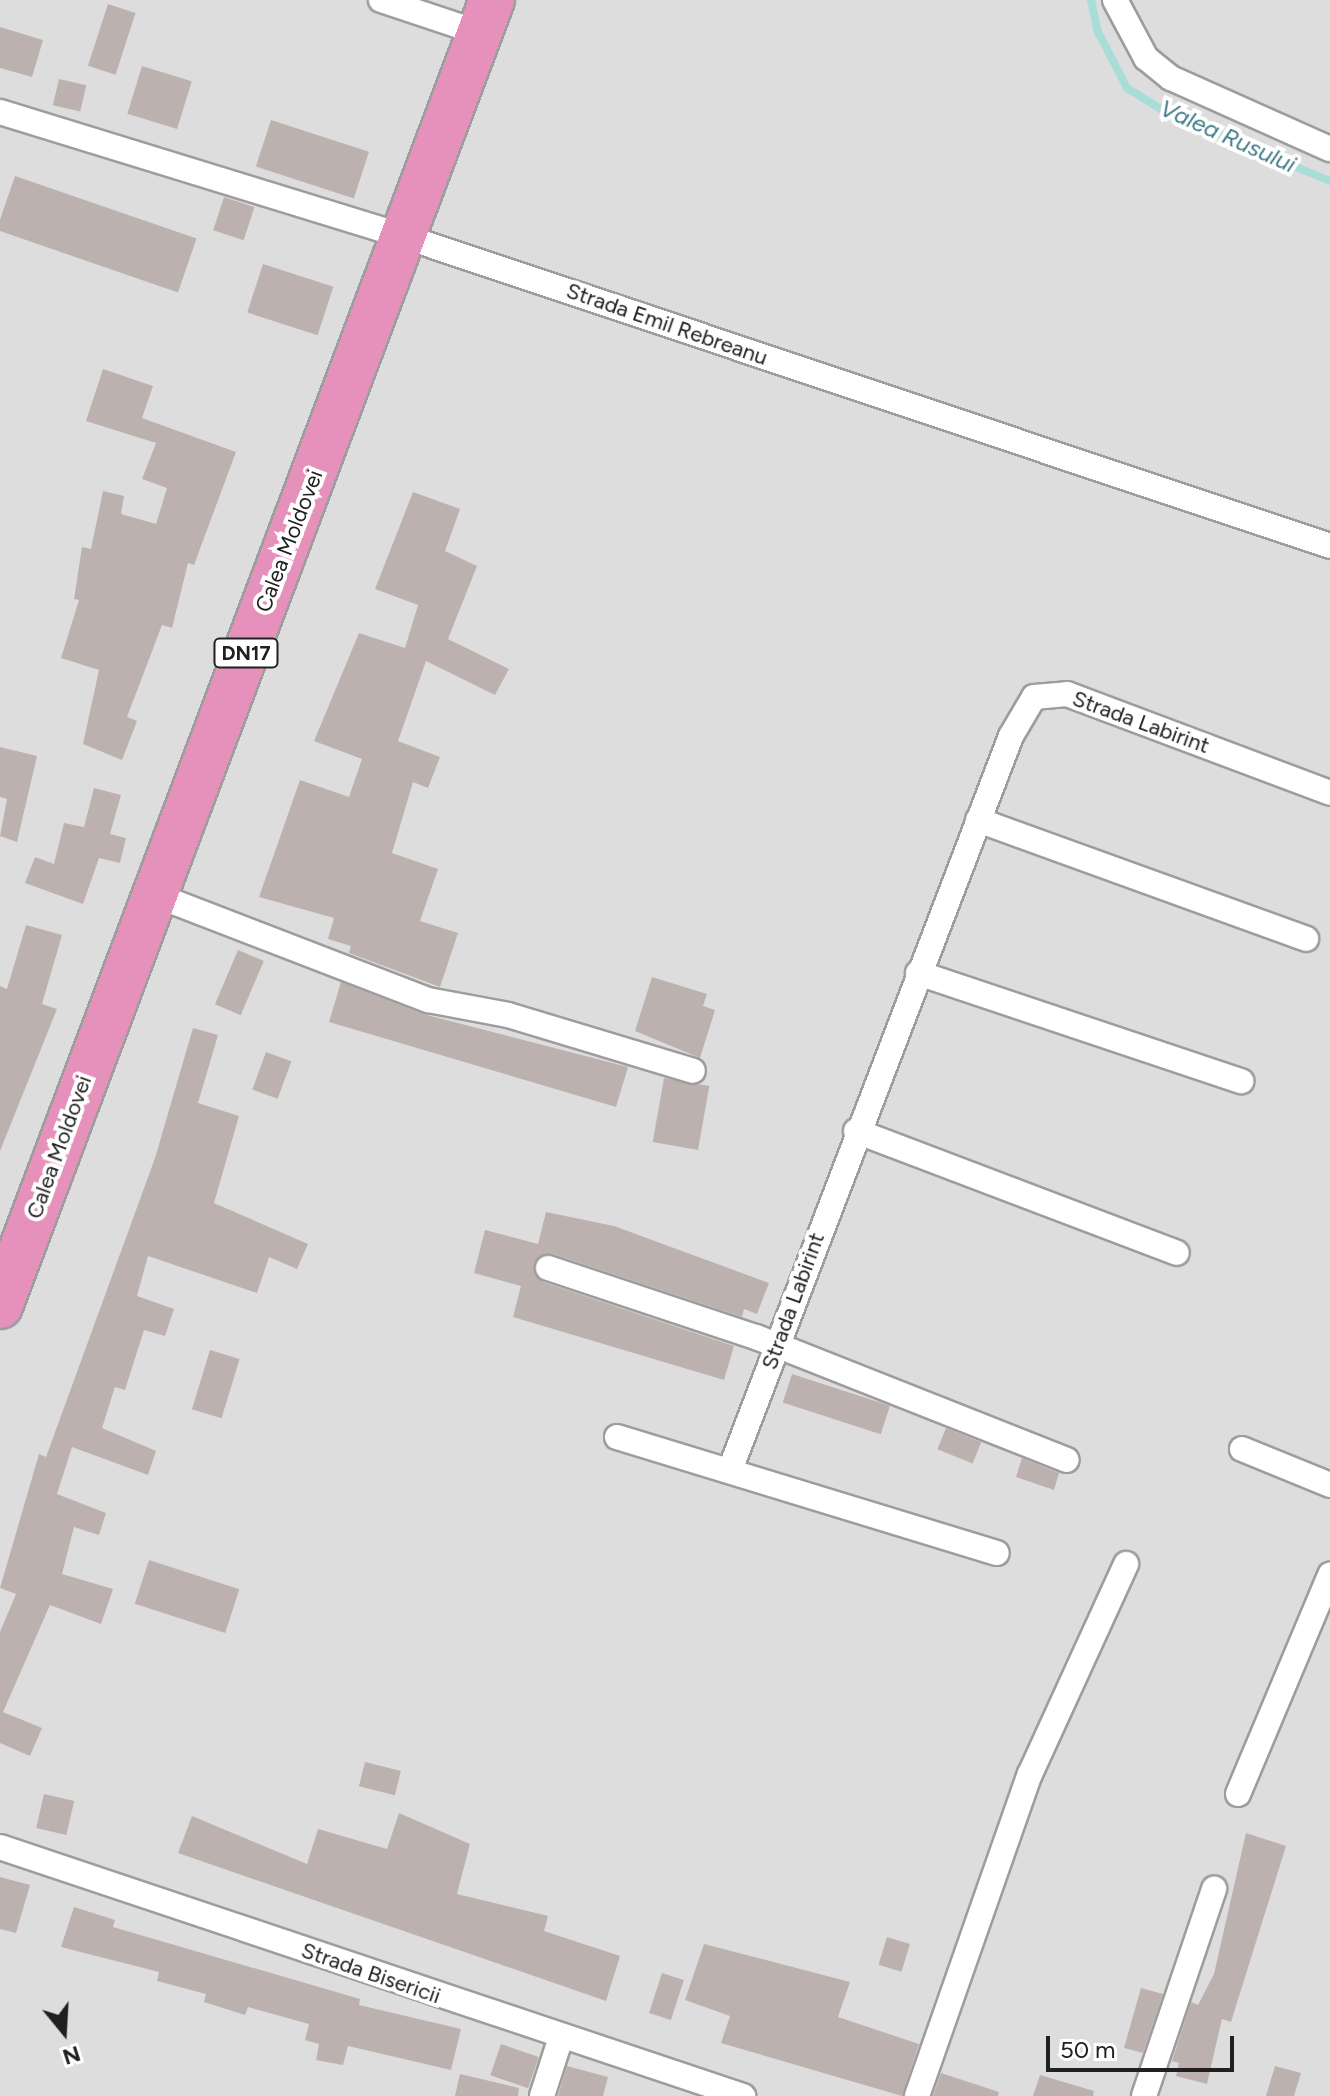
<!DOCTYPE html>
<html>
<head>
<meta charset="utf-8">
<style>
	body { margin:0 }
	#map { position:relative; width:1330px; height:2096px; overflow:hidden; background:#f0eae7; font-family:Figtree,sans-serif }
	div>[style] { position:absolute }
	.residential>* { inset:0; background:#deddde; transform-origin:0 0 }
	.stream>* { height:8px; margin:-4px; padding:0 4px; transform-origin:4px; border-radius:4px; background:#a8ddd8 }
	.building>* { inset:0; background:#bdb1b0; transform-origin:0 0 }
	.roads { filter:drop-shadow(2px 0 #9d9d9d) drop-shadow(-2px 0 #9d9d9d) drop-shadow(0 2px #9d9d9d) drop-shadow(0 -2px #9d9d9d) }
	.street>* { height:24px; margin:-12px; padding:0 12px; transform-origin:12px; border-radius:12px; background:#fff }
	.highway>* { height:44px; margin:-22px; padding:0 22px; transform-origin:22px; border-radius:22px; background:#e691bc }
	span { translate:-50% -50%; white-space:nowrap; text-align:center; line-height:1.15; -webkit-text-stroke:8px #fff; paint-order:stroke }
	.shield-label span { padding:2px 6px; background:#fff; border:2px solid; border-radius:6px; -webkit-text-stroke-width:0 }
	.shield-label { font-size:20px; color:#202020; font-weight:700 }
	.street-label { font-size:22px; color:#202020 }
	.water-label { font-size:24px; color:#3f7b88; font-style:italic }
	.north { position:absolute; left:24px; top:1992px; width:80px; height:80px; -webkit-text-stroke:6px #fff; paint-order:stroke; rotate:162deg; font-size:22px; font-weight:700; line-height:32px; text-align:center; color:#202020 }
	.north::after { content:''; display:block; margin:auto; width:28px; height:36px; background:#202020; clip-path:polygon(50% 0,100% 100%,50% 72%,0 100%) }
	.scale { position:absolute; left:1046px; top:2036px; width:188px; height:36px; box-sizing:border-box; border:4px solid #202020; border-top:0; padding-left:10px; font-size:24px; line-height:28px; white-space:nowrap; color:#202020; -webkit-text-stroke:6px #fff; paint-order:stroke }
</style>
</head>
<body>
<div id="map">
	<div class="residential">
		<div style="left:0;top:0;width:1330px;height:2096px"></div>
	</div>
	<div class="stream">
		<div style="left:1091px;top:0;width:33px;rotate:78deg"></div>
		<div style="left:1098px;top:32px;width:63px;rotate:62.6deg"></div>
		<div style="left:1127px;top:88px;width:49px;rotate:31.8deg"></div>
		<div style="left:1169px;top:114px;width:174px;rotate:22.6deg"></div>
	</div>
	<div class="building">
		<div style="left:108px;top:4px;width:29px;height:65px;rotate:18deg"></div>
		<div style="clip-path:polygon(0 27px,43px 40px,32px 77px,0 68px)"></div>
		<div style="left:142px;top:66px;width:52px;height:50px;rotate:17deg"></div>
		<div style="left:59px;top:79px;width:28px;height:27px;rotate:13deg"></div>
		<div style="left:271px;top:120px;width:103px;height:49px;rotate:18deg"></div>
		<div style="left:15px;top:176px;width:192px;height:57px;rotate:19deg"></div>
		<div style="left:224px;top:197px;width:32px;height:35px;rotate:18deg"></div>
		<div style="left:263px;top:264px;width:74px;height:51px;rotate:18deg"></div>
		<div style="clip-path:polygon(103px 369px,153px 386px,142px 418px,236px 452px,194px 565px,188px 563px,172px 628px,162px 625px,127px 717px,137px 721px,122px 760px,83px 744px,99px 670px,61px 658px,79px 600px,74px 599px,82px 547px,91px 549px,103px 491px,124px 496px,121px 514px,156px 524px,167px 488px,142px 479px,156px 443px,86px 421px)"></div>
		<div style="clip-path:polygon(413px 492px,460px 509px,445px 551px,477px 566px,448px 639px,509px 669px,495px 695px,426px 661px,398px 741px,440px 757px,428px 788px,413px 782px,392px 853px,438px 869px,420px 921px,458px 933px,440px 987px,349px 953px,351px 946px,328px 939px,334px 918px,259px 897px,300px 780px,349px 797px,362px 759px,314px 741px,359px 633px,405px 648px,418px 605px,375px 589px)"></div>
		<div style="clip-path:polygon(0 747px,37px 756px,17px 842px,0 836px,7px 799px,0 797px)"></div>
		<div style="clip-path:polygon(94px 788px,121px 795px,110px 834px,126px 838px,120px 863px,99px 858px,83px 904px,25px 883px,35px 857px,54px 864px,64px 823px,84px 827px)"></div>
		<div style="clip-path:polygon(26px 925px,62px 935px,42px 1004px,57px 1009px,0 1151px,0 986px,7px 989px)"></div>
		<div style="left:238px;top:950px;width:28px;height:59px;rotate:23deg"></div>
		<div style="clip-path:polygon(652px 977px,707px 994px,703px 1006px,715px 1010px,700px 1058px,635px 1031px)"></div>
		<div style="clip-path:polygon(341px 982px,423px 1014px,628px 1067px,616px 1107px,329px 1022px)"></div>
		<div style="clip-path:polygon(193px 1028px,218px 1035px,198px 1103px,239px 1116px,214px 1203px,308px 1244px,297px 1269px,269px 1257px,257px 1293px,148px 1256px,137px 1296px,174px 1309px,165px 1336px,144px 1330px,125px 1390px,115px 1387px,102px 1428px,156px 1451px,148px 1475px,72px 1447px,57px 1494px,106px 1513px,99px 1535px,74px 1527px,62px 1574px,113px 1589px,101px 1624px,50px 1605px,3px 1712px,42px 1728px,30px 1756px,0 1743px,0 1632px,16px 1594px,0 1588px,39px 1454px,46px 1457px,155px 1158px)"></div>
		<div style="left:266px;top:1052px;width:27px;height:40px;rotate:20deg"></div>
		<div style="left:664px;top:1078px;width:46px;height:65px;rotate:10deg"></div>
		<div style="clip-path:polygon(546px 1212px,614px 1226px,769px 1283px,757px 1314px,744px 1309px,742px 1317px,553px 1254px,534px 1263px,543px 1282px,734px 1346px,724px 1380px,513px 1317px,521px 1286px,474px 1273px,485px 1230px,538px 1244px)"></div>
		<div style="left:210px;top:1350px;width:31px;height:62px;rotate:17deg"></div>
		<div style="left:792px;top:1374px;width:103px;height:30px;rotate:18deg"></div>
		<div style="left:946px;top:1428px;width:38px;height:23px;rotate:22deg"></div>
		<div style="clip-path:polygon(1022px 1458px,1059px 1473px,1054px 1490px,1016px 1477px)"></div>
		<div style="left:149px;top:1560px;width:95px;height:46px;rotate:18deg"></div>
		<div style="left:365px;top:1762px;width:37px;height:25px;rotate:14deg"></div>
		<div style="left:44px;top:1794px;width:31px;height:35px;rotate:13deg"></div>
		<div style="clip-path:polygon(399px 1813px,470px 1844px,457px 1894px,548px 1916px,544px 1931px,620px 1956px,606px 2001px,178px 1853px,192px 1816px,307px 1864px,318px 1829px,387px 1849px)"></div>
		<div style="clip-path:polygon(1246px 1833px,1286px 1846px,1231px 2022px,1222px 2019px,1207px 2084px,1176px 2076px,1179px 2063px,1172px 2061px,1191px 2002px,1198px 2005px,1214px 1974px)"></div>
		<div style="clip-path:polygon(0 1877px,30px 1885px,16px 1933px,0 1929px)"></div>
		<div style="clip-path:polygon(74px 1907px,115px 1920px,113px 1927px,360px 1999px,359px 2005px,461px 2029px,451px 2070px,348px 2046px,343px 2065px,316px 2060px,319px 2044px,305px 2040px,309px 2024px,248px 2007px,245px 2015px,204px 2002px,206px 1994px,157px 1981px,159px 1972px,61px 1947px)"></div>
		<div style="left:887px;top:1937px;width:24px;height:29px;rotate:17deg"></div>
		<div style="clip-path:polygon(704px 1944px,850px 1982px,838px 2017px,919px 2044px,902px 2096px,721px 2043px,730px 2016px,685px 2000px)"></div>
		<div style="left:662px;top:1973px;width:23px;height:42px;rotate:18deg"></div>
		<div style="clip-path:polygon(1141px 1988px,1163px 1994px,1143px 2053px,1124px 2048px)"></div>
		<div style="left:501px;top:2044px;width:40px;height:33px;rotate:19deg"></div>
		<div style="clip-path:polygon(567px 2066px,608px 2077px,603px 2096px,558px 2096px)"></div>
		<div style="clip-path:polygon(1275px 2066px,1301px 2073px,1294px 2096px,1266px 2096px)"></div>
		<div style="clip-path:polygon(941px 2073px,999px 2092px,998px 2096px,933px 2096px)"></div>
		<div style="clip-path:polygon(460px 2074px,519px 2088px,518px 2096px,455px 2096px)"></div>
		<div style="clip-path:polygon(1040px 2075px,1094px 2091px,1093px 2096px,1033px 2096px)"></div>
	</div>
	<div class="roads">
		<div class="street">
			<div style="left:381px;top:0;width:104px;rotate:18.4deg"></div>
			<div style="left:1115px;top:0;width:66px;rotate:61.9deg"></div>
			<div style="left:1146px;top:58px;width:32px;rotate:39deg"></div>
			<div style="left:1171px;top:78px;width:174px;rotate:24.1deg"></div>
			<div style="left:0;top:112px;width:425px;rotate:17.1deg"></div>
			<div style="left:406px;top:237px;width:974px;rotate:18.49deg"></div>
			<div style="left:978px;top:820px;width:349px;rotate:19.9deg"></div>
			<div style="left:153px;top:894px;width:295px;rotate:21.1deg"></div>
			<div style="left:428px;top:1000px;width:81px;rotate:10.6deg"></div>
			<div style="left:508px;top:1015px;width:193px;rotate:16.8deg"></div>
			<div style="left:918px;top:973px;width:341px;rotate:18.5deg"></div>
			<div style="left:856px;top:1131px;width:343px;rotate:20.8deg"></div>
			<div style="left:548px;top:1268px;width:219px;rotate:18.4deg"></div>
			<div style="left:756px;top:1337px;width:334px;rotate:21.6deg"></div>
			<div style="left:617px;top:1437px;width:397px;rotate:17deg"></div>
			<div style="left:1242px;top:1449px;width:95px;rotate:22.2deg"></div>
			<div style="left:730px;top:1470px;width:786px;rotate:-69.05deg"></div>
			<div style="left:1011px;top:736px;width:45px;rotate:-59.5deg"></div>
			<div style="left:1034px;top:697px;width:33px;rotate:-5deg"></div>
			<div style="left:1067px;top:694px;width:281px;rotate:20.6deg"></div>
			<div style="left:1238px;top:1794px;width:238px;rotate:-67.2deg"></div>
			<div style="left:0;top:1847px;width:784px;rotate:18.53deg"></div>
			<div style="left:542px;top:2096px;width:62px;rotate:-72.1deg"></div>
			<div style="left:917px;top:2096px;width:341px;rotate:-70.7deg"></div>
			<div style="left:1030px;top:1774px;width:231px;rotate:-65.4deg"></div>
			<div style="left:1144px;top:2096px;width:219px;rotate:-71.3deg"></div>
		</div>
		<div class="highway">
			<div style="left:0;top:1306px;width:1396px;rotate:-69.36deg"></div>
		</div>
	</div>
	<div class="shield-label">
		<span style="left:246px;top:653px">DN17</span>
	</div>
	<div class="street-label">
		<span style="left:667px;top:324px;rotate:19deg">Strada Emil Rebreanu</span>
		<span style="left:289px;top:541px;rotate:-69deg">Calea Moldovei</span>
		<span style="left:1141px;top:722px;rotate:20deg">Strada Labirint</span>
		<span style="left:59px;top:1147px;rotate:-70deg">Calea Moldovei</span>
		<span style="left:793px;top:1301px;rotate:-70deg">Strada Labirint</span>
		<span style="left:371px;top:1973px;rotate:19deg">Strada Bisericii</span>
	</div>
	<div class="water-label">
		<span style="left:1228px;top:136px;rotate:24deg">Valea Rusului</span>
	</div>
	<div class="north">N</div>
	<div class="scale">50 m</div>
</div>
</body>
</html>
